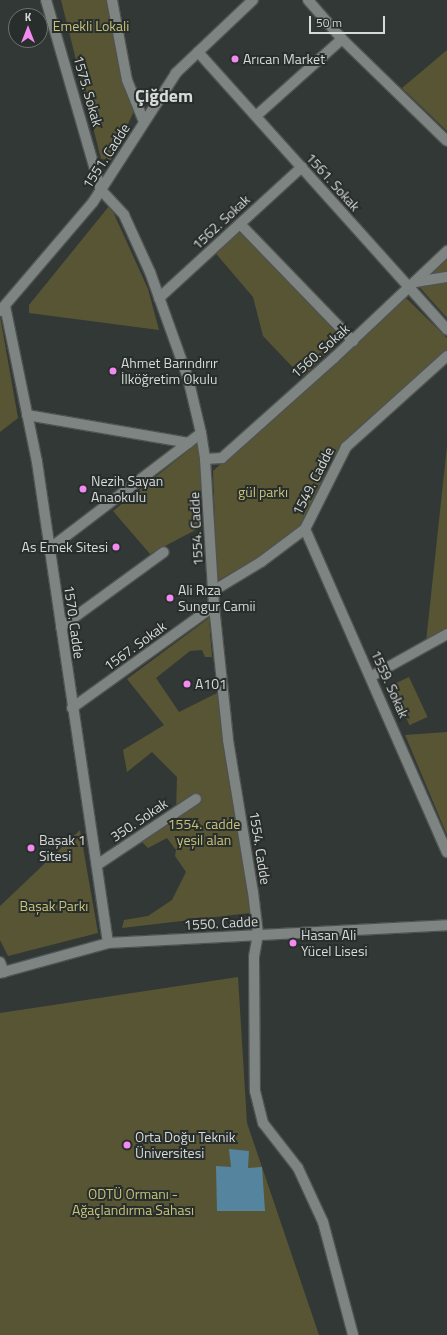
<!DOCTYPE html>
<html>
<head>
<meta charset="utf-8">
<style>
	body { margin:0 }
	#map { position:relative; width:447px; height:1335px; overflow:hidden; background:#323835; font-family:"Titillium Web",sans-serif }
	div>[style] { position:absolute }
	.green>* { inset:0; background:#585535; transform-origin:0 0 }
	.water>* { inset:0; background:#55859e }
	.roads { filter:drop-shadow(1px 0 #4f5351) drop-shadow(-1px 0 #4f5351) drop-shadow(0 1px #4f5351) drop-shadow(0 -1px #4f5351) }
	.street>* { height:10px; margin:-5px; padding:0 5px; transform-origin:5px; border-radius:5px; background:#7d8481 }
	.dots>* { width:11px; height:11px; translate:-50% -50%; box-sizing:border-box; border:2px solid #282e2b; border-radius:50% }
	span { translate:-50% -50%; white-space:nowrap; text-align:center; line-height:1.15; -webkit-text-stroke:4px #282e2b; paint-order:stroke }
	.park-label { font-size:14px; color:#c9c279 }
	.poi-label { font-size:14px; color:#d6dad8 }
	.left { translate:0 -50%; text-align:left }
	.right { translate:-100% -50%; text-align:right }
	.street-label { font-size:14px; color:#d6dad8 }
	.district-label { font-size:18px; color:#d6dad8; font-weight:700 }
	.north { position:absolute; left:8px; top:8px; width:40px; height:40px; box-sizing:border-box; background:#282e2b; border:1px solid #6e7370; border-radius:50%; rotate:0deg; font-size:11px; font-weight:700; line-height:16px; text-align:center; color:#d6dad8 }
	.north::after { content:''; display:block; margin:auto; width:14px; height:18px; background:#f38af2; clip-path:polygon(50% 0,100% 100%,50% 72%,0 100%) }
	.scale { position:absolute; left:309px; top:16px; width:76px; height:18px; box-sizing:border-box; border:2px solid #d6dad8; border-top:0; padding-left:5px; font-size:12px; line-height:14px; white-space:nowrap; color:#d6dad8; -webkit-text-stroke:3px #282e2b; paint-order:stroke }
</style>
</head>
<body>
<div id="map">
	<div class="green">
		<div style="clip-path:polygon(61px 0,109px 0,135px 109px,111px 160px,101px 159px)"></div>
		<div style="clip-path:polygon(447px 50px,447px 131px,402px 88px)"></div>
		<div style="clip-path:polygon(110px 205px,148px 289px,159px 330px,29px 313px,29px 305px)"></div>
		<div style="clip-path:polygon(238px 225px,343px 339px,302px 377px,263px 336px,253px 297px,212px 249px)"></div>
		<div style="clip-path:polygon(447px 247px,447px 318px,415px 282px)"></div>
		<div style="clip-path:polygon(405px 297px,447px 338px,447px 350px,368px 421px,332px 458px,297px 535px,217px 581px,213px 471px)"></div>
		<div style="clip-path:polygon(0 316px,18px 418px,0 432px)"></div>
		<div style="clip-path:polygon(199px 442px,203px 526px,150px 554px,113px 511px)"></div>
		<div style="clip-path:polygon(447px 446px,447px 629px,426px 642px)"></div>
		<div style="clip-path:polygon(209px 618px,212px 657px,205px 657px,202px 650px,190px 651px,156px 678px,179px 712px,217px 693px,250px 913px,122px 928px,124px 920px,148px 916px,172px 900px,186px 872px,175px 856px,176px 850px,167px 838px,148px 848px,137px 837px,176px 812px,177px 777px,152px 752px,127px 772px,123px 750px,164px 725px,127px 679px)"></div>
		<div style="left:409px;top:677px;width:44px;height:20px;rotate:65deg"></div>
		<div style="clip-path:polygon(447px 732px,447px 835px,405px 735px)"></div>
		<div style="clip-path:polygon(80px 830px,98px 933px,8px 956px,0 940px,0 906px)"></div>
		<div style="clip-path:polygon(238px 977px,247px 1123px,319px 1335px,0 1335px,0 1013px)"></div>
	</div>
	<div class="water">
		<div style="clip-path:polygon(229px 1149px,249px 1151px,248px 1168px,262px 1167px,265px 1211px,217px 1211px,216px 1166px,231px 1167px)"></div>
	</div>
	<div class="roads">
		<div class="street">
			<div style="left:46px;top:0;width:198px;rotate:73.9deg"></div>
			<div style="left:101px;top:190px;width:34px;rotate:47deg"></div>
			<div style="left:124px;top:215px;width:63px;rotate:65.5deg"></div>
			<div style="left:150px;top:272px;width:113px;rotate:70.3deg"></div>
			<div style="left:188px;top:378px;width:57px;rotate:76.7deg"></div>
			<div style="left:201px;top:433px;width:26px;rotate:81deg"></div>
			<div style="left:205px;top:459px;width:147px;rotate:86.5deg"></div>
			<div style="left:214px;top:606px;width:135px;rotate:84deg"></div>
			<div style="left:228px;top:740px;width:154px;rotate:80.7deg"></div>
			<div style="left:253px;top:892px;width:42px;rotate:83.2deg"></div>
			<div style="left:258px;top:934px;width:23px;rotate:100deg"></div>
			<div style="left:254px;top:957px;width:134px;rotate:89.6deg"></div>
			<div style="left:255px;top:1091px;width:33px;rotate:76deg"></div>
			<div style="left:263px;top:1123px;width:57px;rotate:52.1deg"></div>
			<div style="left:298px;top:1168px;width:60px;rotate:65.2deg"></div>
			<div style="left:323px;top:1222px;width:117px;rotate:75.1deg"></div>
			<div style="left:112px;top:0;width:81px;rotate:79.4deg"></div>
			<div style="left:127px;top:80px;width:45px;rotate:68deg"></div>
			<div style="left:308px;top:0;width:52px;rotate:48.9deg"></div>
			<div style="left:342px;top:39px;width:146px;rotate:44.2deg"></div>
			<div style="left:198px;top:52px;width:373px;rotate:48.1deg"></div>
			<div style="left:256px;top:116px;width:115px;rotate:-41.8deg"></div>
			<div style="left:240px;top:224px;width:163px;rotate:46deg"></div>
			<div style="left:415px;top:282px;width:32px;rotate:-9deg"></div>
			<div style="left:159px;top:298px;width:194px;rotate:-42.5deg"></div>
			<div style="left:5px;top:306px;width:159px;rotate:78.4deg"></div>
			<div style="left:37px;top:462px;width:486px;rotate:81.6deg"></div>
			<div style="left:0;top:311px;width:143px;rotate:-49.5deg"></div>
			<div style="left:93px;top:202px;width:153px;rotate:-57.2deg"></div>
			<div style="left:176px;top:73px;width:106px;rotate:-43.5deg"></div>
			<div style="left:27px;top:415px;width:164px;rotate:9.8deg"></div>
			<div style="left:205px;top:459px;width:17px;rotate:-3deg"></div>
			<div style="left:222px;top:458px;width:150px;rotate:-41.8deg"></div>
			<div style="left:334px;top:358px;width:156px;rotate:-43.4deg"></div>
			<div style="left:305px;top:529px;width:353px;rotate:66.3deg"></div>
			<div style="left:49px;top:549px;width:191px;rotate:-37.3deg"></div>
			<div style="left:213px;top:591px;width:56px;rotate:-31.1deg"></div>
			<div style="left:261px;top:562px;width:55px;rotate:-36.9deg"></div>
			<div style="left:305px;top:529px;width:92px;rotate:-63.4deg"></div>
			<div style="left:346px;top:447px;width:136px;rotate:-42deg"></div>
			<div style="left:61px;top:627px;width:127px;rotate:-36.1deg"></div>
			<div style="left:372px;top:676px;width:86px;rotate:-29.2deg"></div>
			<div style="left:72px;top:708px;width:175px;rotate:-35.7deg"></div>
			<div style="left:97px;top:865px;width:119px;rotate:-33.7deg"></div>
			<div style="left:0;top:962px;width:11px;rotate:68deg"></div>
			<div style="left:0;top:973px;width:112px;rotate:-15.5deg"></div>
			<div style="left:108px;top:943px;width:339px;rotate:-3deg"></div>
		</div>
	</div>
	<div class="dots">
		<div style="left:235px;top:59px;background:#f38af2"></div>
		<div style="left:113px;top:371px;background:#f38af2"></div>
		<div style="left:83px;top:489px;background:#f38af2"></div>
		<div style="left:116px;top:547px;background:#f38af2"></div>
		<div style="left:170px;top:598px;background:#f38af2"></div>
		<div style="left:187px;top:684px;background:#f38af2"></div>
		<div style="left:31px;top:848px;background:#f38af2"></div>
		<div style="left:293px;top:943px;background:#f38af2"></div>
		<div style="left:127px;top:1145px;background:#f38af2"></div>
	</div>
	<div class="park-label">
		<span style="left:91px;top:26px">Emekli Lokali</span>
		<span style="left:263px;top:492px">gül parkı</span>
		<span style="left:204px;top:832px">1554. cadde<br>yeşil alan</span>
		<span style="left:54px;top:906px">Başak Parkı</span>
		<span style="left:133px;top:1202px">ODTÜ Ormanı -<br>Ağaçlandırma Sahası</span>
	</div>
	<div class="poi-label">
		<span class="left" style="left:243px;top:59px">Arıcan Market</span>
		<span class="left" style="left:121px;top:371px">Ahmet Barındırır<br>İlköğretim Okulu</span>
		<span class="left" style="left:91px;top:489px">Nezih Sayan<br>Anaokulu</span>
		<span class="right" style="left:108px;top:547px">As Emek Sitesi</span>
		<span class="left" style="left:178px;top:598px">Ali Rıza<br>Sungur Camii</span>
		<span class="left" style="left:195px;top:684px">A101</span>
		<span class="left" style="left:39px;top:848px">Başak 1<br>Sitesi</span>
		<span class="left" style="left:301px;top:943px">Hasan Ali<br>Yücel Lisesi</span>
		<span class="left" style="left:135px;top:1145px">Orta Doğu Teknik<br>Üniversitesi</span>
	</div>
	<div class="street-label">
		<span style="left:88px;top:91px;rotate:74deg">1575. Sokak</span>
		<span style="left:106px;top:156px;rotate:-57deg">1551. Cadde</span>
		<span style="left:333px;top:182px;rotate:48deg">1561. Sokak</span>
		<span style="left:221px;top:222px;rotate:-43deg">1562. Sokak</span>
		<span style="left:320px;top:351px;rotate:-42deg">1560. Sokak</span>
		<span style="left:313px;top:481px;rotate:-63deg">1549. Cadde</span>
		<span style="left:196px;top:529px;rotate:-93deg">1554. Cadde</span>
		<span style="left:74px;top:622px;rotate:82deg">1570. Cadde</span>
		<span style="left:135px;top:646px;rotate:-36deg">1567. Sokak</span>
		<span style="left:390px;top:684px;rotate:66deg">1559. Sokak</span>
		<span style="left:139px;top:820px;rotate:-34deg">350. Sokak</span>
		<span style="left:260px;top:848px;rotate:81deg">1554. Cadde</span>
		<span style="left:221px;top:923px;rotate:-3deg">1550. Cadde</span>
	</div>
	<div class="district-label">
		<span style="left:164px;top:96px">Çiğdem</span>
	</div>
	<div class="north">K</div>
	<div class="scale">50 m</div>
</div>
</body>
</html>
